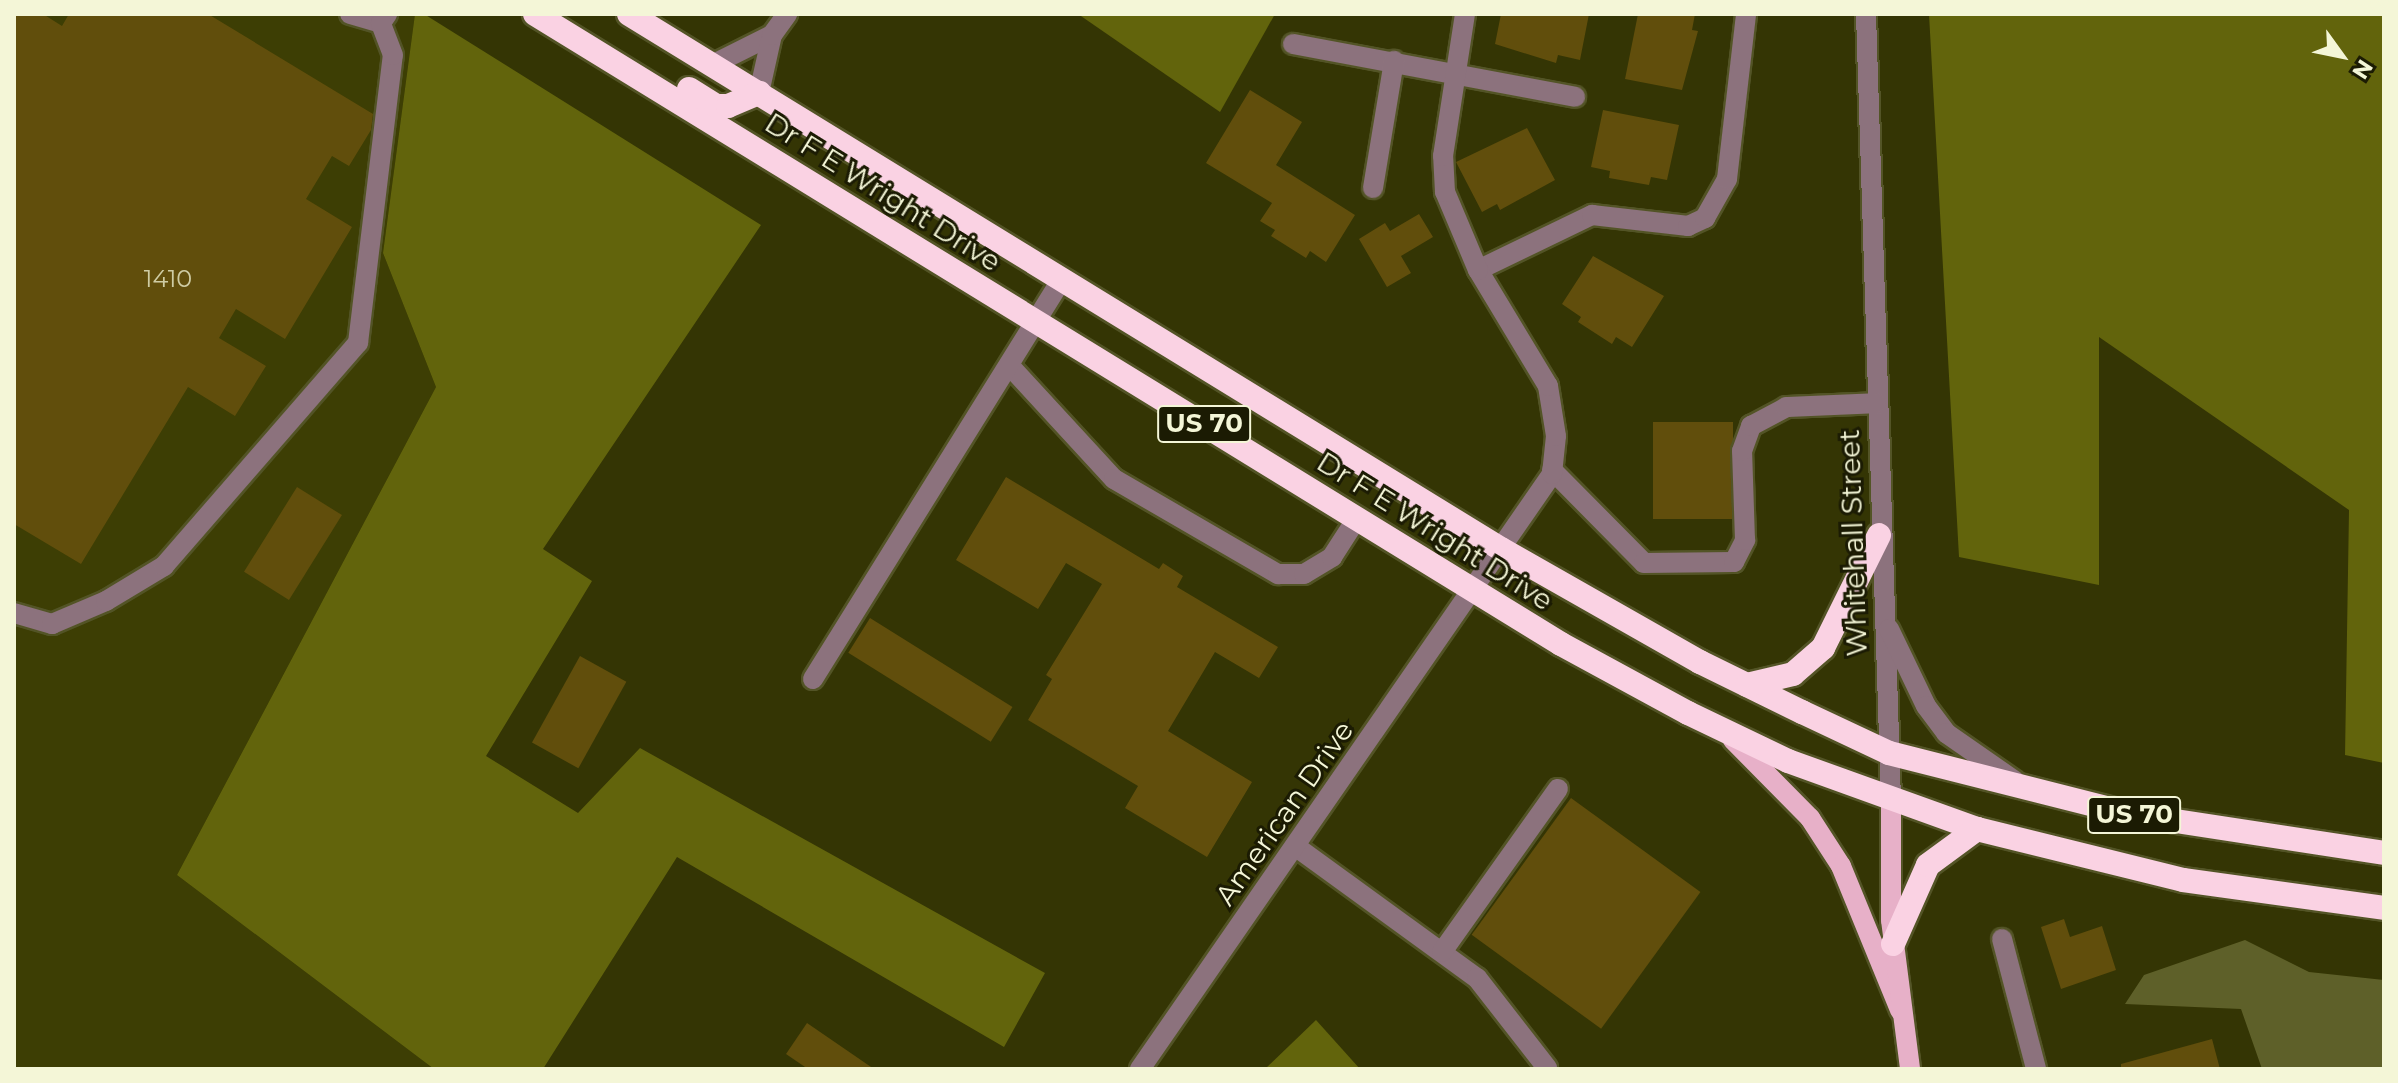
<!DOCTYPE html>
<html>
<head>
<meta charset="utf-8">
<style>
	body { margin:0 }
	#map { position:relative; width:2398px; height:1083px; overflow:hidden; background:#343504; font-family:Montserrat,sans-serif }
	div>[style] { position:absolute }
	.built>* { inset:0; background:#3d3e04 }
	.green>* { inset:0; background:#5e6029 }
	.forest>* { inset:0; background:#62640c }
	.building>* { inset:0; background:#614e0c; transform-origin:0 0 }
	.roads { filter:drop-shadow(2px 0 #535426) drop-shadow(-2px 0 #535426) drop-shadow(0 2px #535426) drop-shadow(0 -2px #535426) }
	.minor>* { height:20px; margin:-10px; padding:0 10px; transform-origin:10px; border-radius:10px; background:#8c727d }
	.major>* { height:20px; margin:-10px; padding:0 10px; transform-origin:10px; border-radius:10px; background:#e7b0c8 }
	.highway>* { height:24px; margin:-12px; padding:0 12px; transform-origin:12px; border-radius:12px; background:#fad2e3 }
	span { translate:-50% -50%; white-space:nowrap; text-align:center; line-height:1.15; -webkit-text-stroke:6px #1b1b03; paint-order:stroke }
	.number-label { font-size:24px; color:#cfcca4 }
	.number-label span { -webkit-text-stroke-width:0 }
	.shield-label span { padding:2px 6px; background:#1b1b03; border:2px solid; border-radius:6px; -webkit-text-stroke-width:0 }
	.shield-label { font-size:26px; color:#f4f6d7; font-weight:700 }
	.street-label { font-size:28px; color:#f4f6d7 }
	.frame { position:absolute; inset:0; border:16px solid #f4f6d7; pointer-events:none }
	.north { position:absolute; left:2302px; top:16px; width:80px; height:80px; -webkit-text-stroke:6px #1b1b03; paint-order:stroke; rotate:123deg; font-size:22px; font-weight:700; line-height:32px; text-align:center; color:#f4f6d7 }
	.north::after { content:''; display:block; margin:auto; width:28px; height:36px; background:#f4f6d7; clip-path:polygon(50% 0,100% 100%,50% 72%,0 100%) }
</style>
</head>
<body>
<div id="map">
	<div class="built">
		<div style="clip-path:polygon(14px 14px,415px 14px,383px 253px,436px 387px,177px 875px,434px 1069px,14px 1069px)"></div>
	</div>
	<div class="green">
		<div style="clip-path:polygon(2245px 940px,2309px 972px,2384px 980px,2384px 1069px,2262px 1069px,2241px 1009px,2125px 1004px,2144px 975px)"></div>
	</div>
	<div class="forest">
		<div style="clip-path:polygon(415px 14px,424px 14px,761px 225px,543px 549px,592px 581px,486px 756px,578px 813px,640px 748px,1045px 973px,1004px 1047px,677px 857px,543px 1069px,434px 1069px,177px 875px,436px 387px,383px 253px)"></div>
		<div style="clip-path:polygon(1078px 14px,1275px 14px,1220px 112px)"></div>
		<div style="clip-path:polygon(1929px 14px,2384px 14px,2384px 763px,2345px 755px,2349px 510px,2099px 337px,2099px 585px,1959px 557px)"></div>
		<div style="clip-path:polygon(1316px 1020px,1360px 1069px,1265px 1069px)"></div>
	</div>
	<div class="building">
		<div style="clip-path:polygon(14px 14px,43px 14px,62px 26px,69px 14px,208px 14px,373px 114px,371px 130px,349px 166px,332px 156px,306px 199px,352px 227px,285px 339px,236px 309px,219px 338px,266px 366px,235px 416px,188px 387px,81px 564px,14px 524px)"></div>
		<div style="clip-path:polygon(1501px 14px,1589px 14px,1580px 60px,1558px 55px,1556px 63px,1495px 44px)"></div>
		<div style="clip-path:polygon(1638px 14px,1695px 14px,1692px 30px,1698px 31px,1682px 90px,1625px 79px)"></div>
		<div style="clip-path:polygon(1250px 90px,1302px 122px,1276px 165px,1355px 215px,1326px 262px,1310px 251px,1306px 258px,1271px 236px,1275px 230px,1260px 221px,1272px 203px,1206px 163px)"></div>
		<div style="clip-path:polygon(1603px 110px,1679px 125px,1667px 180px,1651px 177px,1649px 185px,1609px 178px,1610px 171px,1591px 167px)"></div>
		<div style="clip-path:polygon(1527px 128px,1555px 180px,1500px 210px,1497px 204px,1482px 212px,1456px 162px)"></div>
		<div style="clip-path:polygon(1419px 214px,1433px 237px,1401px 256px,1411px 273px,1387px 287px,1359px 239px,1385px 223px,1390px 231px)"></div>
		<div style="clip-path:polygon(1593px 256px,1664px 296px,1632px 347px,1616px 337px,1612px 344px,1578px 322px,1581px 317px,1562px 304px)"></div>
		<div style="left:1653px;top:422px;width:80px;height:97px"></div>
		<div style="clip-path:polygon(1006px 477px,1159px 569px,1163px 563px,1183px 576px,1177px 587px,1278px 647px,1259px 678px,1215px 652px,1168px 731px,1252px 782px,1207px 857px,1125px 808px,1138px 786px,1028px 720px,1052px 679px,1046px 675px,1102px 584px,1066px 563px,1038px 609px,956px 560px)"></div>
		<div style="left:297px;top:487px;width:53px;height:100px;rotate:32deg"></div>
		<div style="left:870px;top:618px;width:168px;height:41px;rotate:32deg"></div>
		<div style="left:580px;top:656px;width:53px;height:99px;rotate:29deg"></div>
		<div style="left:1571px;top:798px;width:160px;height:169px;rotate:36deg"></div>
		<div style="clip-path:polygon(2064px 919px,2070px 937px,2102px 926px,2116px 970px,2061px 989px,2041px 927px)"></div>
		<div style="clip-path:polygon(807px 1023px,874px 1069px,808px 1069px,786px 1054px)"></div>
		<div style="clip-path:polygon(2212px 1039px,2220px 1069px,2121px 1069px,2121px 1064px)"></div>
	</div>
	<div class="roads">
		<div class="minor">
			<div style="left:350px;top:14px;width:32px;rotate:16deg"></div>
			<div style="left:381px;top:23px;width:11px;rotate:-56deg"></div>
			<div style="left:1866px;top:14px;width:785px;rotate:88.18deg"></div>
			<div style="left:1293px;top:44px;width:287px;rotate:10.6deg"></div>
			<div style="left:712px;top:65px;width:67px;rotate:-26.6deg"></div>
			<div style="left:759px;top:93px;width:59px;rotate:-77.4deg"></div>
			<div style="left:772px;top:35px;width:26px;rotate:-54deg"></div>
			<div style="left:1373px;top:188px;width:129px;rotate:-80.6deg"></div>
			<div style="left:1478px;top:270px;width:127px;rotate:-25.8deg"></div>
			<div style="left:1592px;top:215px;width:97px;rotate:6.5deg"></div>
			<div style="left:1688px;top:226px;width:19px;rotate:-25deg"></div>
			<div style="left:1705px;top:218px;width:45px;rotate:-60.6deg"></div>
			<div style="left:1727px;top:179px;width:166px;rotate:-83.4deg"></div>
			<div style="left:1009px;top:365px;width:155px;rotate:47.4deg"></div>
			<div style="left:1114px;top:479px;width:190px;rotate:30.1deg"></div>
			<div style="left:1278px;top:574px;width:26px"></div>
			<div style="left:1304px;top:574px;width:33px;rotate:-31deg"></div>
			<div style="left:1332px;top:557px;width:46px;rotate:-57.3deg"></div>
			<div style="left:1552px;top:470px;width:131px;rotate:45.3deg"></div>
			<div style="left:1644px;top:563px;width:90px;rotate:-0.6deg"></div>
			<div style="left:1734px;top:562px;width:25px;rotate:-63deg"></div>
			<div style="left:1745px;top:540px;width:89px;rotate:-91.9deg"></div>
			<div style="left:1742px;top:451px;width:27px;rotate:-70deg"></div>
			<div style="left:1751px;top:426px;width:40px;rotate:-28deg"></div>
			<div style="left:1786px;top:407px;width:90px;rotate:-2.5deg"></div>
			<div style="left:14px;top:613px;width:40px;rotate:16deg"></div>
			<div style="left:52px;top:624px;width:59px;rotate:-23.1deg"></div>
			<div style="left:106px;top:601px;width:68px;rotate:-31.1deg"></div>
			<div style="left:164px;top:566px;width:296px;rotate:-49deg"></div>
			<div style="left:358px;top:343px;width:290px;rotate:-83.1deg"></div>
			<div style="left:393px;top:55px;width:34px;rotate:-111deg"></div>
			<div style="left:1889px;top:629px;width:85px;rotate:64.3deg"></div>
			<div style="left:1926px;top:706px;width:34px;rotate:53deg"></div>
			<div style="left:1946px;top:733px;width:84px;rotate:34.8deg"></div>
			<div style="left:813px;top:679px;width:471px;rotate:-58.1deg"></div>
			<div style="left:1295px;top:846px;width:225px;rotate:36deg"></div>
			<div style="left:1477px;top:978px;width:114px;rotate:52.1deg"></div>
			<div style="left:2002px;top:939px;width:134px;rotate:75.3deg"></div>
			<div style="left:1442px;top:952px;width:200px;rotate:-54.6deg"></div>
			<div style="left:1140px;top:1069px;width:724px;rotate:-55.3deg"></div>
			<div style="left:1552px;top:474px;width:38px;rotate:-84deg"></div>
			<div style="left:1556px;top:436px;width:51px;rotate:-99.1deg"></div>
			<div style="left:1548px;top:386px;width:135px;rotate:-121.1deg"></div>
			<div style="left:1478px;top:270px;width:85px;rotate:-112.9deg"></div>
			<div style="left:1445px;top:192px;width:36px;rotate:-93deg"></div>
			<div style="left:1443px;top:156px;width:144px;rotate:-81.2deg"></div>
		</div>
		<div class="major">
			<div style="left:1733px;top:740px;width:110px;rotate:45.4deg"></div>
			<div style="left:1810px;top:818px;width:57px;rotate:57.1deg"></div>
			<div style="left:1841px;top:866px;width:156px;rotate:67.7deg"></div>
			<div style="left:1891px;top:799px;width:121px;rotate:90deg"></div>
			<div style="left:1891px;top:920px;width:150px;rotate:82.7deg"></div>
		</div>
		<div class="highway">
			<div style="left:535px;top:14px;width:1204px;rotate:31.55deg"></div>
			<div style="left:1561px;top:644px;width:145px;rotate:28.5deg"></div>
			<div style="left:1688px;top:713px;width:111px;rotate:25.6deg"></div>
			<div style="left:1788px;top:761px;width:201px;rotate:19.8deg"></div>
			<div style="left:1977px;top:829px;width:212px;rotate:13.9deg"></div>
			<div style="left:2183px;top:880px;width:203px;rotate:7.9deg"></div>
			<div style="left:629px;top:14px;width:1023px;rotate:31.53deg"></div>
			<div style="left:1501px;top:549px;width:229px;rotate:29.6deg"></div>
			<div style="left:1700px;top:662px;width:114px;rotate:26.1deg"></div>
			<div style="left:1802px;top:712px;width:96px;rotate:25.2deg"></div>
			<div style="left:1889px;top:753px;width:249px;rotate:14.2deg"></div>
			<div style="left:2130px;top:814px;width:257px;rotate:8.7deg"></div>
			<div style="left:689px;top:89px;width:32px;rotate:32deg"></div>
			<div style="left:716px;top:106px;width:12px"></div>
			<div style="left:728px;top:106px;width:34px;rotate:-23deg"></div>
			<div style="left:1747px;top:685px;width:47px;rotate:-13.4deg"></div>
			<div style="left:1793px;top:674px;width:40px;rotate:-41deg"></div>
			<div style="left:1823px;top:648px;width:126px;rotate:-63.6deg"></div>
			<div style="left:1893px;top:944px;width:86px;rotate:-66.1deg"></div>
			<div style="left:1928px;top:865px;width:61px;rotate:-36.3deg"></div>
		</div>
	</div>
	<div class="number-label">
		<span style="left:168px;top:279px">1410</span>
	</div>
	<div class="shield-label">
		<span style="left:1204px;top:424px">US 70</span>
		<span style="left:2134px;top:815px">US 70</span>
	</div>
	<div class="street-label">
		<span style="left:883px;top:192px;rotate:32deg">Dr F E Wright Drive</span>
		<span style="left:1435px;top:531px;rotate:32deg">Dr F E Wright Drive</span>
		<span style="left:1853px;top:543px;rotate:-92deg">Whitehall Street</span>
		<span style="left:1284px;top:813px;rotate:-55deg">American Drive</span>
	</div>
	<div class="frame"></div>
	<div class="north">N</div>
</div>
</body>
</html>
